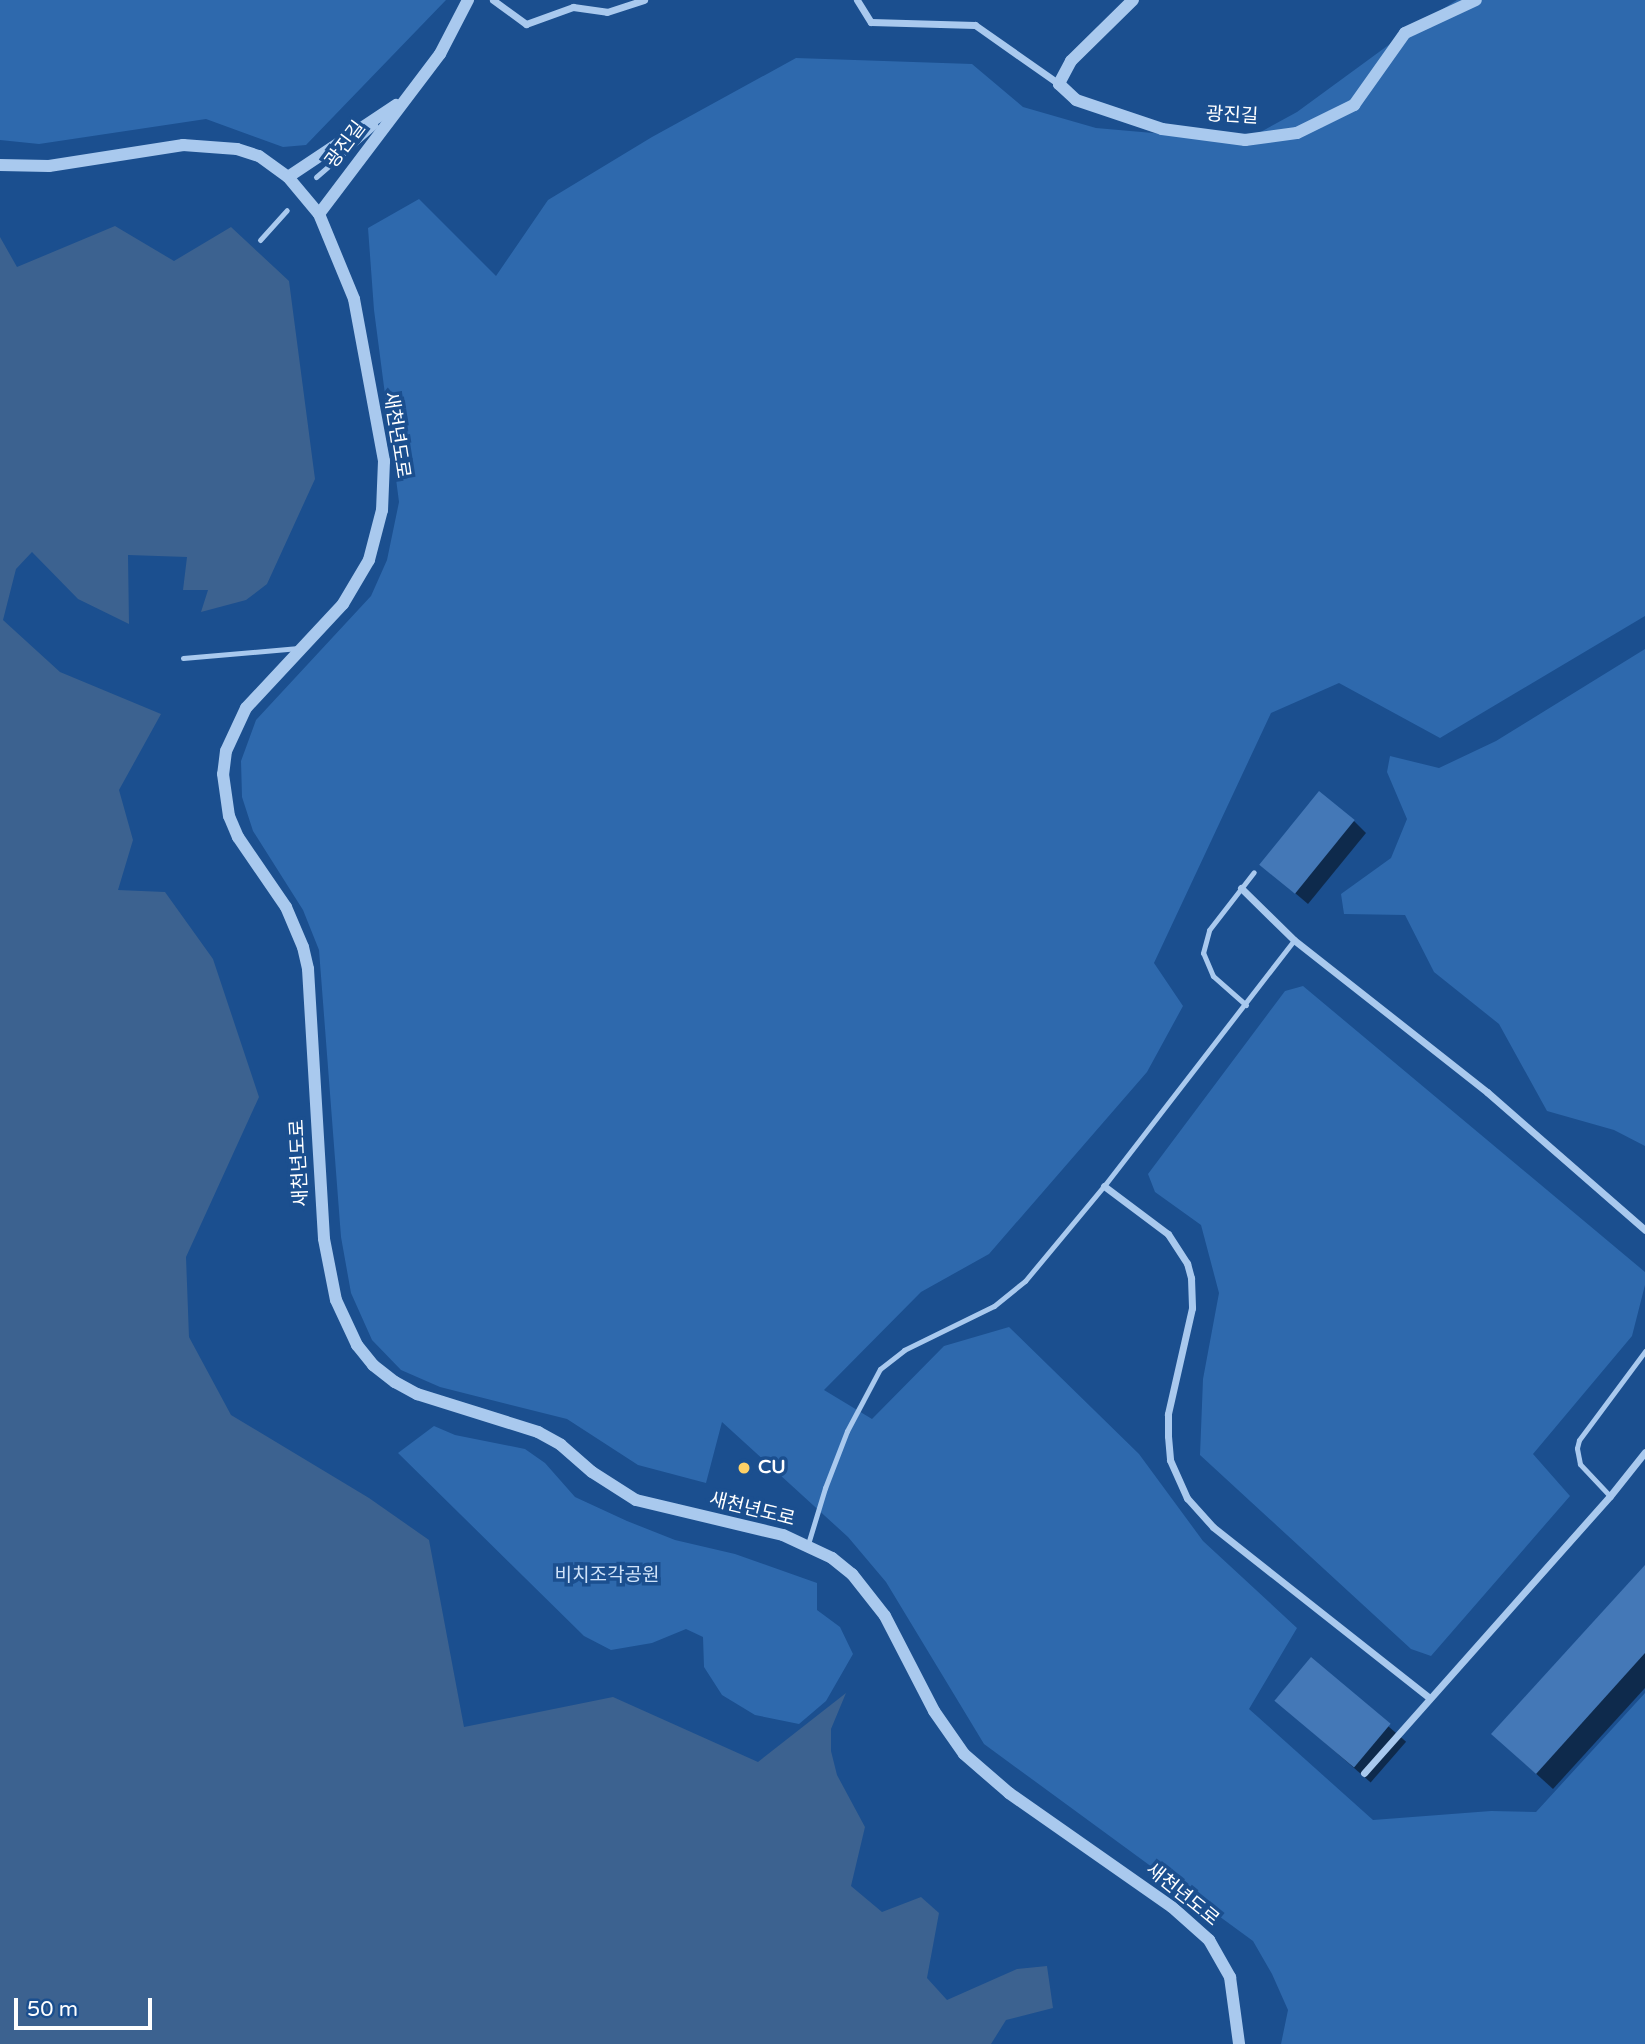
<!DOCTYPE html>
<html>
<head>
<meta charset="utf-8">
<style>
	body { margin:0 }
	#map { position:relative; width:1645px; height:2044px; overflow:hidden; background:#1b4f8f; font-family:"Varela Round","Noto Sans KR",sans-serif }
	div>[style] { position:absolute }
	.green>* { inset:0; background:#2e69ad }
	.water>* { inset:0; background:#3c6290 }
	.shadow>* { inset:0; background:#0007; transform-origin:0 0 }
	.building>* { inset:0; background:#4478b7; transform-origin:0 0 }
	.service>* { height:5px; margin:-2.5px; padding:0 2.5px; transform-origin:2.5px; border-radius:2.5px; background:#a9c9ee }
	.minor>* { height:7px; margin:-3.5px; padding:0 3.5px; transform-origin:3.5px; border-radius:3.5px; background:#a9c9ee }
	.tertiary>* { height:12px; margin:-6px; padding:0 6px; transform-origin:6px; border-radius:6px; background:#a9c9ee }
	.dots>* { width:19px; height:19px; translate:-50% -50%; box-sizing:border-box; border:4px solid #1b4f8f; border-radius:50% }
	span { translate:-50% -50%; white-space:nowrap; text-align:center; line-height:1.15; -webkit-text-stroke:7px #1b4f8f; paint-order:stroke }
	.street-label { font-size:19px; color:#fff }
	.poi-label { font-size:19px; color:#fff; font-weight:700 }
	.left { translate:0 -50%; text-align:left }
	.park-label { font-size:19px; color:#cfe3fa }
	.scale { position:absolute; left:14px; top:1998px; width:138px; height:32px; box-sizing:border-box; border:4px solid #fff; border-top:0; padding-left:9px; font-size:21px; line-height:24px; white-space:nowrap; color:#fff; -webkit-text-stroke:5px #1b4f8f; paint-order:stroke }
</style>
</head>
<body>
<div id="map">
	<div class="green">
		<div style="clip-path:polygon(0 0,446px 0,306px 145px,283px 147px,206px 119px,39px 144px,0 140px)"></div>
		<div style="clip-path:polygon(1457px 0,1645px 0,1645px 616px,1440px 738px,1339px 683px,1271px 713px,1154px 963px,1183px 1006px,1147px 1072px,989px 1254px,921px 1292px,824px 1390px,872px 1419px,944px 1346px,1009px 1327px,1139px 1454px,1203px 1541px,1297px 1628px,1249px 1709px,1373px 1820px,1491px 1811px,1536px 1812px,1645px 1693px,1645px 2044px,1281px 2044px,1288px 2010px,1272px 1974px,1253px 1941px,984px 1744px,886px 1582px,848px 1537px,722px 1422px,706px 1483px,638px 1465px,567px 1419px,440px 1387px,401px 1370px,372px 1340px,351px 1293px,341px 1237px,319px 950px,303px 910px,253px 831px,242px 797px,241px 761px,256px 720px,371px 596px,387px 560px,399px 502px,374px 310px,368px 228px,419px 199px,496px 276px,548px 200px,652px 137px,796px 58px,972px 64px,1023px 107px,1096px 128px,1244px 141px,1297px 112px,1405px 33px)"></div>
		<div style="clip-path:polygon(1645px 649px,1645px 1146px,1614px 1130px,1547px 1111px,1499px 1024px,1434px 972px,1405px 915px,1344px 914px,1341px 894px,1391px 858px,1407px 819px,1387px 772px,1390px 756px,1439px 768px,1496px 741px)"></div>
		<div style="clip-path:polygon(1303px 986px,1645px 1272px,1645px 1285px,1632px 1336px,1533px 1454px,1570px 1496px,1431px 1656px,1411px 1649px,1200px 1455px,1203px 1379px,1219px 1293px,1201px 1225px,1155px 1192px,1148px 1174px,1285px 991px)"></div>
		<div style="clip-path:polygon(434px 1426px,455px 1435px,525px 1449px,545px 1463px,575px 1497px,627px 1521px,675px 1540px,735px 1554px,817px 1583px,817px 1610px,840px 1627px,853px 1654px,826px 1701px,799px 1724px,755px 1715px,722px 1695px,704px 1667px,703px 1637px,686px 1629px,652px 1643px,611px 1650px,584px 1636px,398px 1453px)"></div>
	</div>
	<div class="water">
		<div style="clip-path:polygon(115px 226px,174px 261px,231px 227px,289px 281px,315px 479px,267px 584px,246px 600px,201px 612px,208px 590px,183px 590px,187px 557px,128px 555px,129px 624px,78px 599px,32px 552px,16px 569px,3px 620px,60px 672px,161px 714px,119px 790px,133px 840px,118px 890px,165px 892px,213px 959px,259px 1097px,186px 1257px,189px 1337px,231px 1415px,369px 1498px,429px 1540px,464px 1727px,613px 1697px,758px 1762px,846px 1693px,831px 1729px,831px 1751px,837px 1775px,865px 1827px,851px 1886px,882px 1912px,921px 1897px,939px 1913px,927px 1978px,947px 2000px,1017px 1969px,1047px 1966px,1053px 2008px,1006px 2020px,991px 2044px,0 2044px,0 237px,17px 267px)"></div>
	</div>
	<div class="shadow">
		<div style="clip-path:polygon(1354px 821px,1366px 833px,1308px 904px,1262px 865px)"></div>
		<div style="clip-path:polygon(1645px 1567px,1645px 1688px,1553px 1789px,1510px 1750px)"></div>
		<div style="left:1311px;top:1659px;width:126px;height:54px;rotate:41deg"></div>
	</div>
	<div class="building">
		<div style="left:1319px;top:791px;width:46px;height:95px;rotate:39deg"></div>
		<div style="clip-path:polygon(1645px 1565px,1645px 1653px,1536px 1774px,1491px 1734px)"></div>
		<div style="left:1311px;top:1657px;width:104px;height:57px;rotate:40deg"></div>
	</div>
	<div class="service">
		<div style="left:316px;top:177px;width:79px;rotate:-40.9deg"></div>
		<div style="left:260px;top:240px;width:40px;rotate:-48deg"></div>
		<div style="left:183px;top:658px;width:116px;rotate:-4.9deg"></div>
		<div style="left:1246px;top:1005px;width:44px;rotate:-138.7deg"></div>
		<div style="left:1213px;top:976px;width:25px;rotate:-113deg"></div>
		<div style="left:1203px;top:953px;width:24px;rotate:-75deg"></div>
		<div style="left:1209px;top:930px;width:73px;rotate:-52.2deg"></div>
		<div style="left:1610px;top:1496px;width:44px;rotate:-133.2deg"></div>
		<div style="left:1580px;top:1464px;width:16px;rotate:-101deg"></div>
		<div style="left:1577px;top:1448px;width:8px;rotate:-76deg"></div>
		<div style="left:1579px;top:1440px;width:111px;rotate:-53.4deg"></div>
		<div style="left:808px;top:1544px;width:59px;rotate:-73.1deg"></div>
		<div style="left:825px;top:1488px;width:61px;rotate:-68.9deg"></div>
		<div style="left:847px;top:1431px;width:70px;rotate:-62deg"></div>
		<div style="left:880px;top:1369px;width:31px;rotate:-38deg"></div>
		<div style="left:904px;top:1350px;width:100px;rotate:-26.1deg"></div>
		<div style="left:994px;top:1306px;width:40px;rotate:-39deg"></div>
		<div style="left:1025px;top:1281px;width:124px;rotate:-50.3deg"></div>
		<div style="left:1104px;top:1186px;width:311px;rotate:-52.3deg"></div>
	</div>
	<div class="minor">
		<div style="left:493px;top:0;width:41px;rotate:36deg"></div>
		<div style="left:526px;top:24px;width:50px;rotate:-19.9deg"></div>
		<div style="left:573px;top:7px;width:34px;rotate:8deg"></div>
		<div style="left:607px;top:12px;width:39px;rotate:-18deg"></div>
		<div style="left:857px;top:0;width:26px;rotate:58deg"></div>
		<div style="left:871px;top:22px;width:104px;rotate:1.7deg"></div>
		<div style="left:975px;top:25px;width:103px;rotate:35.1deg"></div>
		<div style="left:1241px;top:888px;width:74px;rotate:44.5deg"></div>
		<div style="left:1294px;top:940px;width:246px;rotate:38.2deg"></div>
		<div style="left:1487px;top:1092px;width:210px;rotate:41.1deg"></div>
		<div style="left:1104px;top:1186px;width:80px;rotate:36.9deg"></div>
		<div style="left:1168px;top:1234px;width:35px;rotate:57deg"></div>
		<div style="left:1187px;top:1263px;width:16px;rotate:75deg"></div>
		<div style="left:1191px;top:1278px;width:30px;rotate:88deg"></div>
		<div style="left:1192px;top:1308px;width:109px;rotate:102.8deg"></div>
		<div style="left:1168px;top:1414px;width:22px;rotate:90deg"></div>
		<div style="left:1168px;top:1436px;width:24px;rotate:85deg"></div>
		<div style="left:1170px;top:1460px;width:42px;rotate:65.9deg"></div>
		<div style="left:1187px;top:1498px;width:39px;rotate:48deg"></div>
		<div style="left:1213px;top:1527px;width:274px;rotate:38.3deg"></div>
		<div style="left:1364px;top:1773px;width:370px;rotate:-48.4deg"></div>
		<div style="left:1610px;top:1496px;width:56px;rotate:-51.5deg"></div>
	</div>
	<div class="tertiary">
		<div style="left:1133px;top:0;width:87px;rotate:135.5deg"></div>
		<div style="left:1071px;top:61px;width:26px;rotate:118deg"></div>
		<div style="left:1059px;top:84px;width:23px;rotate:43deg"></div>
		<div style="left:1076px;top:100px;width:91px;rotate:18.6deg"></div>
		<div style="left:1162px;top:129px;width:84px;rotate:7.5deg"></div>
		<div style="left:1245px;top:140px;width:52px;rotate:-7.7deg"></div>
		<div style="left:1297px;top:133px;width:64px;rotate:-26.2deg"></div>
		<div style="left:1354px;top:105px;width:88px;rotate:-54.7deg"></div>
		<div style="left:1405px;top:33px;width:78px;rotate:-24.9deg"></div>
		<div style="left:0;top:165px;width:49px;rotate:1.2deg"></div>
		<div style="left:49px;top:166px;width:136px;rotate:-8.9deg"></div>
		<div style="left:183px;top:145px;width:54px;rotate:4.2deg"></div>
		<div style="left:237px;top:149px;width:23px;rotate:18deg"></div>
		<div style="left:259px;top:156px;width:36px;rotate:36deg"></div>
		<div style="left:288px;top:177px;width:48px;rotate:50deg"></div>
		<div style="left:319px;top:214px;width:92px;rotate:67.6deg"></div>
		<div style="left:354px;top:299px;width:165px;rotate:79.5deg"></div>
		<div style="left:384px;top:461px;width:49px;rotate:92.3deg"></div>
		<div style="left:382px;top:510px;width:52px;rotate:104.6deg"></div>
		<div style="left:369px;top:560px;width:51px;rotate:120.6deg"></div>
		<div style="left:343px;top:604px;width:142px;rotate:133deg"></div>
		<div style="left:246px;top:708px;width:47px;rotate:114.9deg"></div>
		<div style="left:226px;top:751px;width:23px;rotate:97deg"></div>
		<div style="left:223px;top:774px;width:42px;rotate:81.9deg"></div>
		<div style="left:229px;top:816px;width:23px;rotate:67deg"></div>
		<div style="left:238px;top:837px;width:85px;rotate:55.6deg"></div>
		<div style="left:286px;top:907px;width:43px;rotate:67deg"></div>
		<div style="left:303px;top:947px;width:23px;rotate:77deg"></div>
		<div style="left:308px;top:969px;width:270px;rotate:86.6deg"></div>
		<div style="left:324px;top:1239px;width:62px;rotate:78.9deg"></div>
		<div style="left:336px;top:1300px;width:50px;rotate:65deg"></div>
		<div style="left:357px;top:1345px;width:26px;rotate:51deg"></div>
		<div style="left:373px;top:1365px;width:28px;rotate:38deg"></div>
		<div style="left:395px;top:1382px;width:25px;rotate:29deg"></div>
		<div style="left:417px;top:1394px;width:127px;rotate:17.4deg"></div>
		<div style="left:538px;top:1432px;width:26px;rotate:29deg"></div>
		<div style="left:561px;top:1445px;width:41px;rotate:41.1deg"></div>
		<div style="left:592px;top:1472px;width:52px;rotate:32.5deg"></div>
		<div style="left:636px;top:1500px;width:151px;rotate:13.4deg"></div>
		<div style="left:783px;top:1535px;width:54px;rotate:25.1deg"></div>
		<div style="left:832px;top:1558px;width:26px;rotate:39deg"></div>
		<div style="left:852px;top:1574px;width:53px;rotate:51.8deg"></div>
		<div style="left:885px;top:1616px;width:107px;rotate:62.7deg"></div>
		<div style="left:934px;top:1711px;width:52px;rotate:55.1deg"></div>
		<div style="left:964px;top:1754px;width:60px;rotate:40.9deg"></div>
		<div style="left:1009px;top:1793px;width:199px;rotate:35deg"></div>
		<div style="left:1172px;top:1907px;width:50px;rotate:41.7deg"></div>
		<div style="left:1209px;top:1940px;width:43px;rotate:60.4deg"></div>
		<div style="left:1230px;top:1977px;width:68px;rotate:82.3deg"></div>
		<div style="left:288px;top:177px;width:130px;rotate:-33.7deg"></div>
		<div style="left:319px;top:214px;width:201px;rotate:-52.9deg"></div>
		<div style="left:440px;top:54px;width:61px;rotate:-62.6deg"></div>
	</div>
	<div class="dots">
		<div style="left:744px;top:1468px;background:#ffd166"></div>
	</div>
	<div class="street-label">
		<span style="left:1232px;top:116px;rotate:3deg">광진길</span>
		<span style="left:346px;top:145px;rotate:-53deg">광진길</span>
		<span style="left:396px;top:435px;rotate:81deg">새천년도로</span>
		<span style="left:300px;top:1163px;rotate:-93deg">새천년도로</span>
		<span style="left:752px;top:1510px;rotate:14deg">새천년도로</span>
		<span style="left:1182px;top:1895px;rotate:39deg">새천년도로</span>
	</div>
	<div class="poi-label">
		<span class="left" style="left:758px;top:1468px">CU</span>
	</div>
	<div class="park-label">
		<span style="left:607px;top:1576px">비치조각공원</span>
	</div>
	<div class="scale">50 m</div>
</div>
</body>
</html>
